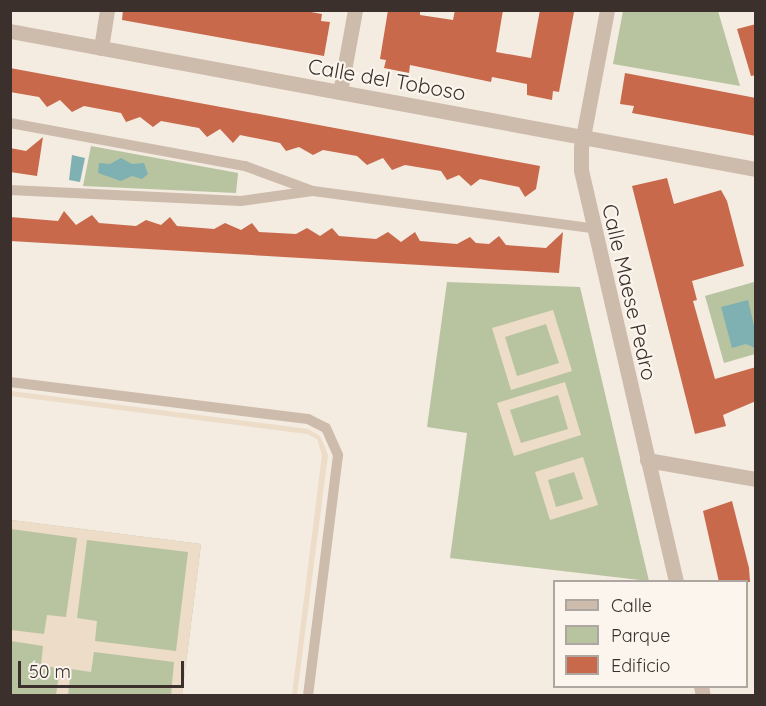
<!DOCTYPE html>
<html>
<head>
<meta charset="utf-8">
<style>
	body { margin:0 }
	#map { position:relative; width:766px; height:706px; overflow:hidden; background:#f4ebe1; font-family:Quicksand,sans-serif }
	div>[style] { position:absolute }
	.green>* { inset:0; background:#b8c4a0 }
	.plaza>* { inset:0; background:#ecdcc8 }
	.water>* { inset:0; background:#7fb0b2 }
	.building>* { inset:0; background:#c8694b }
	.lane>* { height:10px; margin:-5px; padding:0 5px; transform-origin:5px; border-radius:5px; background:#cdbbac }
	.street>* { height:15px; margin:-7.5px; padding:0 7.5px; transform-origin:7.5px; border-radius:7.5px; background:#cdbbac }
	span { translate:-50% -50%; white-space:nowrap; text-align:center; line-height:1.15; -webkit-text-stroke:4.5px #fbf5ee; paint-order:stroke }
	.street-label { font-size:21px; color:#3b302b }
	.frame { position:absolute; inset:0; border:12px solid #3b302b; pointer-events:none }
	.legend { position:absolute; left:553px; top:580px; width:195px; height:108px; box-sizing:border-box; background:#fbf5ee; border:2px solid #aea6a0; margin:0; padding:8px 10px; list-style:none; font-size:18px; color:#3b302b }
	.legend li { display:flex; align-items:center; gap:12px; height:30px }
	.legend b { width:30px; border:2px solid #aea6a0 }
	.scale { position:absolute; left:18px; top:661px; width:166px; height:27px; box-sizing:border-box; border:3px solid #3b302b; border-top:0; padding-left:8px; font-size:18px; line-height:21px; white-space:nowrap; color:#3b302b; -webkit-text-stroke:4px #fbf5ee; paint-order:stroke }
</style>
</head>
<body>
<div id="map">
	<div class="green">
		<div style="clip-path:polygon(623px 11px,718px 11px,740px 86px,613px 64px)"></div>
		<div style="clip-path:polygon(91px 146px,238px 173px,236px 193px,83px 186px)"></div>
		<div style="clip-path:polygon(447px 282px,580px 287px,649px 581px,450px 558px,467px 433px,427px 427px)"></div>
		<div style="clip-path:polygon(754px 282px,755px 354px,724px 363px,705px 296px)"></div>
		<div style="clip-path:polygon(11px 520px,201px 544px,182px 695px,11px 695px)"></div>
	</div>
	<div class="plaza">
		<div style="clip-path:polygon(evenodd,553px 310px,572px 371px,511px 390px,492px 328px,553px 310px,546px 324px,559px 363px,517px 376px,505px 337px,546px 324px)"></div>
		<div style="clip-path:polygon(evenodd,565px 382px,581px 435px,514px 456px,497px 403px,565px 382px,558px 395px,568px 429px,521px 443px,510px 410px,558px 395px)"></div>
		<div style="clip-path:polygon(11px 391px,308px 429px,320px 436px,328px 455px,297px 695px,292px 695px,322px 455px,317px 439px,307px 434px,11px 396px)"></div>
		<div style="clip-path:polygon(evenodd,583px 457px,598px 505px,550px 520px,535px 472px,583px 457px,574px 472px,583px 499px,556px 507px,548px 480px,574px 472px)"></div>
		<div style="clip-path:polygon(evenodd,11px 520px,201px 544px,182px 695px,171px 695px,174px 662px,94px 652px,91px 672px,71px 669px,68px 695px,56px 695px,60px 668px,41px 666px,43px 646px,11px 641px,11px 630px,44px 634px,47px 615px,66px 617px,77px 538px,11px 529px,11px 520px,87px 540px,188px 552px,176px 651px,95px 641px,97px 621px,77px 618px,87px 540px)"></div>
	</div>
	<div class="water">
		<div style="clip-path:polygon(72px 155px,85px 158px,80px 182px,69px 180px)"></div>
		<div style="clip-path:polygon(121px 158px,132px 164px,144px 163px,148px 174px,142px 179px,132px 176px,121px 181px,98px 173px,99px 163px,110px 164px)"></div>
		<div style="clip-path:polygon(748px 300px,755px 330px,755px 348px,746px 344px,732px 348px,721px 307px)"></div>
	</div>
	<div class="building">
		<div style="clip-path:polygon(123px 10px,300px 10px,322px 14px,321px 21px,330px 22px,324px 56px,122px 20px)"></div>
		<div style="clip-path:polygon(388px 10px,420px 10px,420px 15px,453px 20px,455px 10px,503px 10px,496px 52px,531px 58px,540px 10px,574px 12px,559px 92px,553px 91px,552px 100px,527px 95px,527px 84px,492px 77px,491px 82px,410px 65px,409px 73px,384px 68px,386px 60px,380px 59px)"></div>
		<div style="clip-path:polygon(756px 24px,756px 75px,751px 76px,737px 29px)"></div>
		<div style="clip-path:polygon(10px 68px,540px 166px,536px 189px,525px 197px,519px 187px,480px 179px,471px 186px,459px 175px,447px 180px,441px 171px,405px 165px,392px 170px,383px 158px,367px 165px,357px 156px,323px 150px,313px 155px,299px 147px,286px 151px,280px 143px,240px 135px,233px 143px,220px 129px,207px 137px,199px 128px,161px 121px,153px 127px,140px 117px,126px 122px,121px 113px,84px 106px,72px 112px,60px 100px,47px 107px,39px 97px,10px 92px)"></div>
		<div style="clip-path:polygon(625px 73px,756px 98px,756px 136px,632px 113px,634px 106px,620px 104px)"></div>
		<div style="clip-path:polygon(43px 137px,37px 176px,10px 172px,10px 148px,26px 151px)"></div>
		<div style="clip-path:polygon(667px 178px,674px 204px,721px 190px,727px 201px,744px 266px,692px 281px,697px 300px,693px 301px,715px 379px,756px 367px,756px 401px,723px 415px,726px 426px,695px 434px,632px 186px)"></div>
		<div style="clip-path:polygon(64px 211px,76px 225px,92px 215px,99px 223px,136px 226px,146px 220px,161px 225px,170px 217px,177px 226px,214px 229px,225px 223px,241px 230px,252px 223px,259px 232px,296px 234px,307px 228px,320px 236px,332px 228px,339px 236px,376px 239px,388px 232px,401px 242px,415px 232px,420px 241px,457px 244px,470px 237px,476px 243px,489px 244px,499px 236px,506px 245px,546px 248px,563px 232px,559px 273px,10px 241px,10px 217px,58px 221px)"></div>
		<div style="clip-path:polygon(732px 501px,749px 568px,750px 582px,719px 582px,703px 511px)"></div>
	</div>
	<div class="lane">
		<div style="left:10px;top:123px;width:239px;rotate:10.4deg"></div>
		<div style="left:245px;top:166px;width:72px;rotate:20.2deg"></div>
		<div style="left:313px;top:191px;width:281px;rotate:7.6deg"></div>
		<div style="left:10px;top:190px;width:231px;rotate:2.7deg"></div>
		<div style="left:241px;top:201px;width:72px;rotate:-8deg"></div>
		<div style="left:10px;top:382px;width:300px;rotate:7.1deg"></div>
		<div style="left:308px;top:419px;width:20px;rotate:27deg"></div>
		<div style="left:326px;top:428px;width:30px;rotate:66deg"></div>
		<div style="left:338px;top:455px;width:243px;rotate:97.1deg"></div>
	</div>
	<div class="street">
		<div style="left:607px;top:10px;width:139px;rotate:100.7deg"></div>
		<div style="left:581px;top:147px;width:23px;rotate:90deg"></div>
		<div style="left:581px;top:170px;width:423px;rotate:77deg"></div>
		<div style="left:10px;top:31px;width:759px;rotate:10.48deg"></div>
		<div style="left:101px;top:48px;width:38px;rotate:-81deg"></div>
		<div style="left:340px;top:92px;width:83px;rotate:-79.6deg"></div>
		<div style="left:647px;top:460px;width:111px;rotate:9.9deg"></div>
		<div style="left:701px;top:686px;width:10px;rotate:79deg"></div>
	</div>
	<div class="street-label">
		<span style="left:387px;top:79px;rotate:10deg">Calle del Toboso</span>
		<span style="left:630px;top:292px;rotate:77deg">Calle Maese Pedro</span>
	</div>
	<div class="frame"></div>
	<ul class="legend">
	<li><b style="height:8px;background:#cdbbac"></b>Calle</li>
	<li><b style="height:16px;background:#b8c4a0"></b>Parque</li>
	<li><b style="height:16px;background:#c8694b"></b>Edificio</li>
	</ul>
	<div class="scale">50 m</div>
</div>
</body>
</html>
